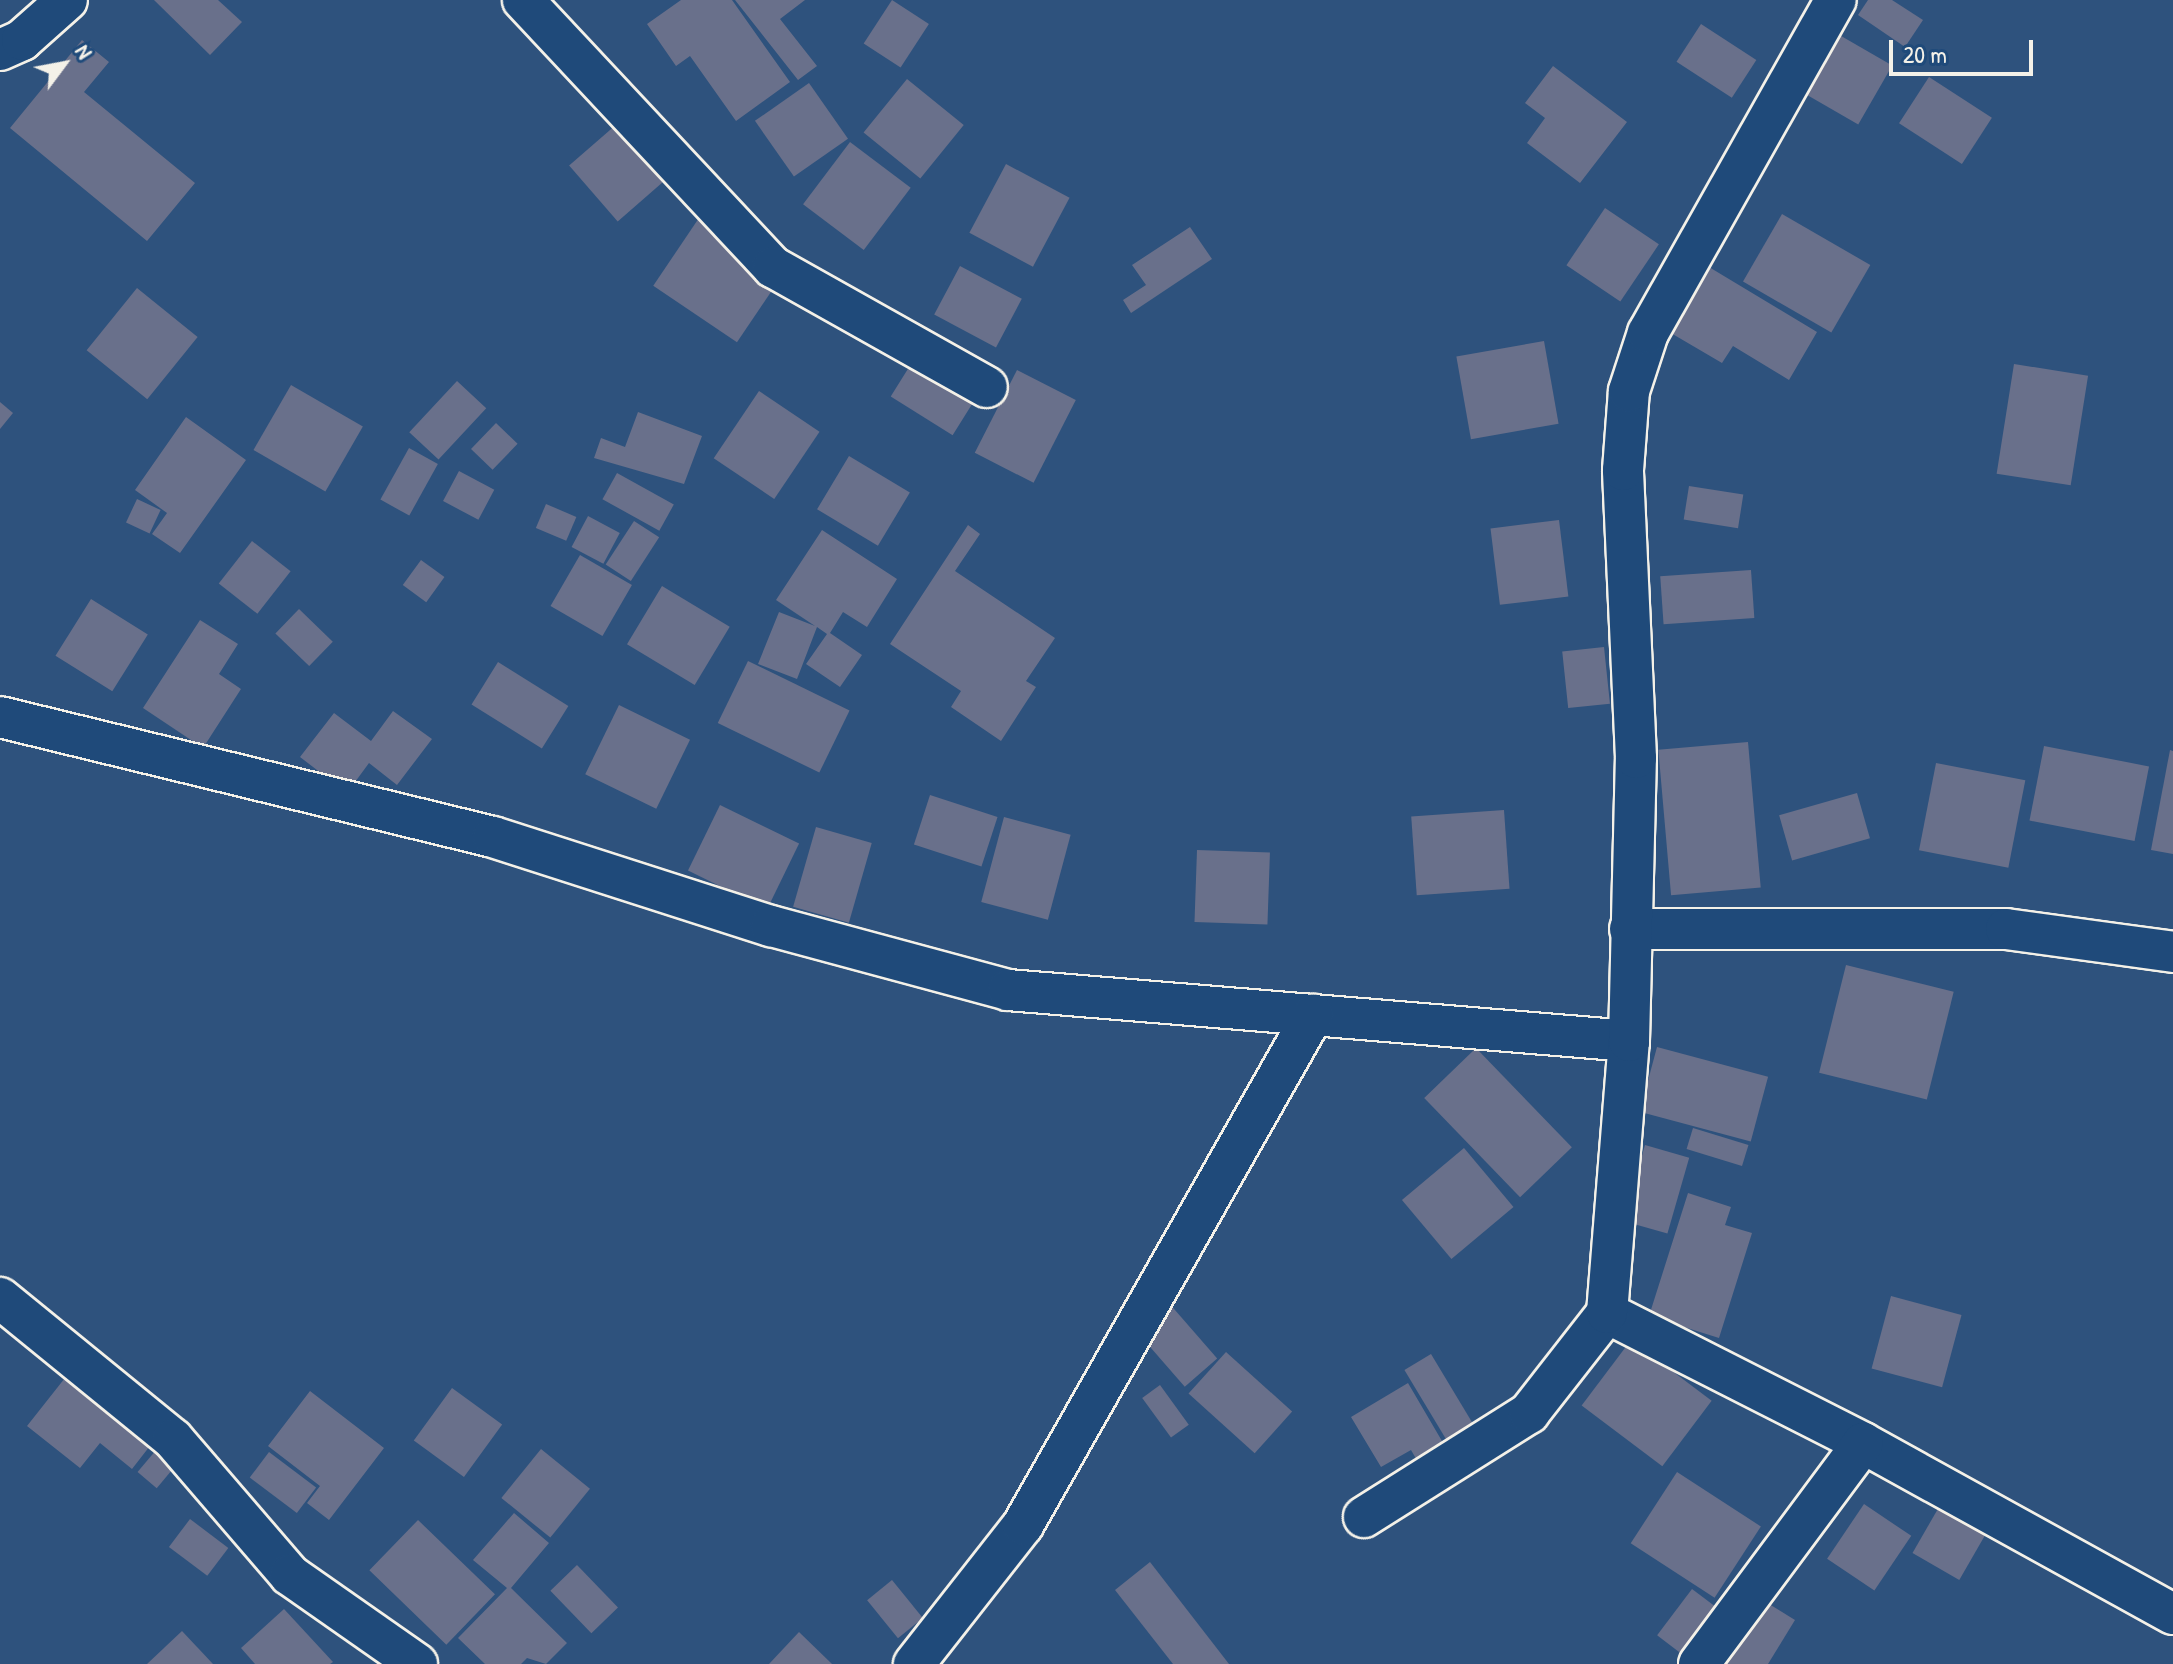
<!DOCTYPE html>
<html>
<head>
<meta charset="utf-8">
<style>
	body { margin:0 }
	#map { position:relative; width:2173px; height:1664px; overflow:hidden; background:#2e527d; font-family:"Patrick Hand",sans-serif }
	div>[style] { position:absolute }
	.building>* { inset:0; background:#69708b; transform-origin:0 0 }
	.roads { filter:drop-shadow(2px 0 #f4f1e8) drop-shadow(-2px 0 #f4f1e8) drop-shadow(0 2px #f4f1e8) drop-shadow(0 -2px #f4f1e8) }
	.minor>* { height:40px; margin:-20px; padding:0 20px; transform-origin:20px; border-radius:20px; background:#1f4a7a }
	span { translate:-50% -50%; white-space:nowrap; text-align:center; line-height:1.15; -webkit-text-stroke:6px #1f4a7a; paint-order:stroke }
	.north { position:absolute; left:24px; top:24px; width:80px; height:80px; -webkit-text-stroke:6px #1f4a7a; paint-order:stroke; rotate:58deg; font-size:22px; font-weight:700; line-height:32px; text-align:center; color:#f4f1e8 }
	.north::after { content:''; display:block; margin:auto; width:28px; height:36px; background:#f4f1e8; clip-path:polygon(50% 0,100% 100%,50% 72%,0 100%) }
	.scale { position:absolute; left:1889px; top:40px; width:144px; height:36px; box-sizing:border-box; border:4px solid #f4f1e8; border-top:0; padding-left:10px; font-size:24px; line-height:28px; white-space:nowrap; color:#f4f1e8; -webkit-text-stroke:6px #1f4a7a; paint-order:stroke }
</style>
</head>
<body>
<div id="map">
	<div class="building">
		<div style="clip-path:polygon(154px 0,218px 0,242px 22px,210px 55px)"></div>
		<div style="clip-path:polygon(681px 0,732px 0,790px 82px,736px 121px,690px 56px,676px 66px,647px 24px)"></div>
		<div style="clip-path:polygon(735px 0,805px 0,780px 19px,817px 66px,798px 80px)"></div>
		<div style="left:892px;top:0;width:44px;height:52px;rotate:33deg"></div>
		<div style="clip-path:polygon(1868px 0,1892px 0,1923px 20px,1905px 47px,1858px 15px)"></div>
		<div style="left:1701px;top:24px;width:66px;height:45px;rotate:33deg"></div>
		<div style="left:1829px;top:29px;width:73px;height:68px;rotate:30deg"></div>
		<div style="clip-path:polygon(82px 40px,109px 62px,84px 92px,195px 183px,147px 241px,10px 128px)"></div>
		<div style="clip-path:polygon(1553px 66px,1627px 122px,1580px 183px,1527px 143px,1545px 118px,1525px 103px)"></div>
		<div style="left:1929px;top:77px;width:75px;height:55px;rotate:33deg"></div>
		<div style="left:907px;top:79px;width:73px;height:69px;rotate:39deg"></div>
		<div style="left:809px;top:83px;width:68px;height:66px;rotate:55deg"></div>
		<div style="left:625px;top:117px;width:74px;height:74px;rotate:49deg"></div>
		<div style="left:850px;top:142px;width:76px;height:78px;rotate:37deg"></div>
		<div style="left:1006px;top:164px;width:72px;height:78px;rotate:28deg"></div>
		<div style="left:1605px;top:208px;width:65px;height:69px;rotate:34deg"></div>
		<div style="left:703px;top:212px;width:101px;height:89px;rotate:34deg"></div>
		<div style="left:1782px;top:214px;width:102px;height:78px;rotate:30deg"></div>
		<div style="clip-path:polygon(1190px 227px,1212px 259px,1131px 313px,1123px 300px,1146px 285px,1132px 265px)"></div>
		<div style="clip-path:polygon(1704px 264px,1817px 332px,1789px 380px,1733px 346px,1722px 363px,1664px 329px)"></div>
		<div style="left:960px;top:266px;width:70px;height:55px;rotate:28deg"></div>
		<div style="left:137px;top:288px;width:78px;height:80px;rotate:39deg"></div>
		<div style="left:931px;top:332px;width:73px;height:76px;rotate:32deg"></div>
		<div style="left:1544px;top:341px;width:84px;height:89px;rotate:80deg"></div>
		<div style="left:2014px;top:364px;width:75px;height:111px;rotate:9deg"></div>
		<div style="left:1017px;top:370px;width:66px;height:93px;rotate:27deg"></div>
		<div style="left:457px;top:381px;width:40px;height:70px;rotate:43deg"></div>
		<div style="left:291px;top:385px;width:83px;height:75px;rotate:30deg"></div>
		<div style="left:759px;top:391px;width:73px;height:81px;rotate:34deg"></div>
		<div style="clip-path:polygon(0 402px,13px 413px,0 429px)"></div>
		<div style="clip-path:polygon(638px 412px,702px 436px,684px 484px,594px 458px,601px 438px,625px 447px)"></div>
		<div style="clip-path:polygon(186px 417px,246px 460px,180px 553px,152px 534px,167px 513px,135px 490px)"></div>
		<div style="left:496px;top:423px;width:30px;height:36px;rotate:44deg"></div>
		<div style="left:409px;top:448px;width:33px;height:59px;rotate:29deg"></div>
		<div style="left:849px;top:456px;width:71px;height:62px;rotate:31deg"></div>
		<div style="left:459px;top:471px;width:40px;height:34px;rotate:28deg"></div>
		<div style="left:617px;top:473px;width:65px;height:30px;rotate:29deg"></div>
		<div style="left:1689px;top:486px;width:55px;height:34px;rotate:9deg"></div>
		<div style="left:137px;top:499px;width:26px;height:26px;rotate:25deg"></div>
		<div style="left:546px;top:504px;width:33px;height:26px;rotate:23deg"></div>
		<div style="left:588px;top:516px;width:36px;height:35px;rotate:28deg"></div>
		<div style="left:1559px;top:520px;width:77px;height:69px;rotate:83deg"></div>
		<div style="left:634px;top:521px;width:30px;height:52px;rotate:33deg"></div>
		<div style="clip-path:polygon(968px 525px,980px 534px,955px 571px,1055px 638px,1026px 681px,1036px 687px,1001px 741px,951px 707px,961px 691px,890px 644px)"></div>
		<div style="clip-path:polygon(822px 530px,897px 579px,867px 627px,843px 612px,830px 633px,862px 655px,840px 687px,806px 664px,827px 634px,817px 627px,797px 679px,758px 664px,779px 612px,815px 626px,776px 600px)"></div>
		<div style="left:252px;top:541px;width:49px;height:54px;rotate:38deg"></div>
		<div style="left:580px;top:555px;width:60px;height:59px;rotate:30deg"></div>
		<div style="left:421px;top:560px;width:29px;height:31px;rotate:36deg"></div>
		<div style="left:1751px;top:570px;width:48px;height:91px;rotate:86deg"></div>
		<div style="left:662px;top:586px;width:79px;height:68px;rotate:31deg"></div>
		<div style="left:91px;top:599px;width:67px;height:67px;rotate:32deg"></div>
		<div style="left:299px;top:609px;width:47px;height:34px;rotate:44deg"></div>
		<div style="clip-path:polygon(200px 620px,238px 644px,219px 674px,241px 689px,203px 748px,143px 708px)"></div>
		<div style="left:1604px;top:647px;width:57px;height:42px;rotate:84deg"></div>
		<div style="left:748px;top:661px;width:113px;height:69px;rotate:26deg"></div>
		<div style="left:498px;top:662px;width:83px;height:50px;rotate:32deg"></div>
		<div style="left:619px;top:705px;width:79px;height:77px;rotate:26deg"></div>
		<div style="clip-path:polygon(393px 711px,432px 739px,397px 785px,369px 763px,347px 793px,300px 757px,334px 713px,371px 741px)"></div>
		<div style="left:1748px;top:742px;width:146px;height:90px;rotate:85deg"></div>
		<div style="left:2044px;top:746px;width:107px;height:76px;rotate:11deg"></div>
		<div style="clip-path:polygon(2170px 750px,2173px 751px,2173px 854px,2151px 850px)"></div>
		<div style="left:1936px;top:763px;width:91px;height:89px;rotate:11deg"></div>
		<div style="left:1857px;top:793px;width:47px;height:81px;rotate:74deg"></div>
		<div style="left:930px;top:795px;width:71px;height:52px;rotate:18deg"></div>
		<div style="left:720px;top:805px;width:88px;height:73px;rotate:26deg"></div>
		<div style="left:1504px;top:810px;width:79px;height:93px;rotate:86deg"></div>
		<div style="left:1004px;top:817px;width:69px;height:88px;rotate:15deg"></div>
		<div style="left:816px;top:827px;width:58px;height:83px;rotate:16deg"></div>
		<div style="left:1197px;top:850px;width:73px;height:72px;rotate:2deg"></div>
		<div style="left:1846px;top:965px;width:111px;height:111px;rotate:14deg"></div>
		<div style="left:1657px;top:1047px;width:115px;height:67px;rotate:15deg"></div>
		<div style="left:1476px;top:1048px;width:138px;height:72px;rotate:46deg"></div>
		<div style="left:1693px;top:1128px;width:58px;height:22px;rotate:17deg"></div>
		<div style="left:1645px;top:1145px;width:46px;height:79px;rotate:16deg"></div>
		<div style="left:1464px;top:1148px;width:77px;height:81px;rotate:50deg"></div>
		<div style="clip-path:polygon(1688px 1193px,1731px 1207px,1725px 1225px,1752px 1233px,1719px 1338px,1649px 1316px)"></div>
		<div style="left:1891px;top:1296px;width:73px;height:75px;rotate:15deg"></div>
		<div style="left:1168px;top:1302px;width:75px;height:43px;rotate:49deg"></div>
		<div style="left:1631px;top:1340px;width:101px;height:82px;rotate:37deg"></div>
		<div style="left:1226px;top:1352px;width:89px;height:56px;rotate:42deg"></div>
		<div style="left:1431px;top:1354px;width:94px;height:31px;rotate:59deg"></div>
		<div style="clip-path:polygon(76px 1364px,160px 1433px,132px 1469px,100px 1443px,80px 1468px,27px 1426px)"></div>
		<div style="clip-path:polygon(1408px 1383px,1449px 1453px,1422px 1469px,1411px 1450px,1381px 1467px,1351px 1417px)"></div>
		<div style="left:1160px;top:1385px;width:49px;height:22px;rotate:54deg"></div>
		<div style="left:452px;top:1388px;width:62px;height:65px;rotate:36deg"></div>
		<div style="clip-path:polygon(310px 1391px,384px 1448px,329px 1520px,307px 1503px,320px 1486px,268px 1446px)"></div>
		<div style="left:162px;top:1443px;width:25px;height:38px;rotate:40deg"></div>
		<div style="left:541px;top:1449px;width:63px;height:63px;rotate:39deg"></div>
		<div style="left:269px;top:1452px;width:59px;height:32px;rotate:37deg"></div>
		<div style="left:1677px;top:1472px;width:100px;height:85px;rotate:33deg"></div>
		<div style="left:1864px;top:1504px;width:57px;height:66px;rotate:34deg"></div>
		<div style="left:1939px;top:1507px;width:54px;height:53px;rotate:30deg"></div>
		<div style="clip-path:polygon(514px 1513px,549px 1543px,511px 1588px,567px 1643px,546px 1664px,527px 1658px,521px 1664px,485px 1664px,458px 1638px,507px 1588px,473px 1560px)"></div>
		<div style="left:190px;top:1519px;width:48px;height:35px;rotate:37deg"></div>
		<div style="left:418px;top:1520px;width:107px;height:70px;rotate:44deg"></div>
		<div style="clip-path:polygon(1150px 1562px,1229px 1664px,1173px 1664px,1115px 1590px)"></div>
		<div style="left:577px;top:1565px;width:59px;height:37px;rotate:46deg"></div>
		<div style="left:892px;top:1580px;width:49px;height:32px;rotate:51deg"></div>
		<div style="left:1692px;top:1589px;width:30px;height:58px;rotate:37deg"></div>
		<div style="clip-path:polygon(1753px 1594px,1795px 1620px,1768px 1664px,1724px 1664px)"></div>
		<div style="clip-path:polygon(284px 1609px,333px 1662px,330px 1664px,255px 1664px,241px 1648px)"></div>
		<div style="clip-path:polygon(182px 1631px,213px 1664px,147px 1664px)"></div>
		<div style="clip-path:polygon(799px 1632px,832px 1664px,769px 1664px)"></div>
	</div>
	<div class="roads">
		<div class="minor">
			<div style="left:523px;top:0;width:366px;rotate:46.9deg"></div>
			<div style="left:773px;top:267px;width:245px;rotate:29.3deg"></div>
			<div style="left:0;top:50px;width:24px;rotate:-24deg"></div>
			<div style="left:22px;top:40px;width:60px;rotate:-41.6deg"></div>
			<div style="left:0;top:717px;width:507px;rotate:13.68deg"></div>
			<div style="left:493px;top:837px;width:292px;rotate:17.8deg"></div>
			<div style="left:771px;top:926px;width:245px;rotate:15.1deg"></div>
			<div style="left:1008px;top:990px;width:623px;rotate:4.69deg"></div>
			<div style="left:1630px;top:929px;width:376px"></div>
			<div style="left:2006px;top:929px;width:169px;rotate:7.8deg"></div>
			<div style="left:0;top:1298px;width:223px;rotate:39.2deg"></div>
			<div style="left:173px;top:1439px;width:179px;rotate:49.3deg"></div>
			<div style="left:290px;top:1575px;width:155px;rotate:35deg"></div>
			<div style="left:1607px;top:1313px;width:287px;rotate:26.9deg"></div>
			<div style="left:1863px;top:1443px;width:354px;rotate:28.9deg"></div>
			<div style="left:1364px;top:1517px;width:195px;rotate:-32.2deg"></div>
			<div style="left:1529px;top:1413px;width:127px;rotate:-52deg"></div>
			<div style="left:1607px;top:1313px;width:273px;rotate:-85.4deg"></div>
			<div style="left:1629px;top:1041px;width:283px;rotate:-88.6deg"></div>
			<div style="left:1636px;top:758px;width:288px;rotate:-92.6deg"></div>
			<div style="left:1623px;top:470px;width:79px;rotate:-85.7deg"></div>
			<div style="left:1629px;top:391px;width:61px;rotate:-71.9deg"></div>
			<div style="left:1648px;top:333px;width:382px;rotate:-60.6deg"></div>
			<div style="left:914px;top:1664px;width:177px;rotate:-51.9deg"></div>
			<div style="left:1023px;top:1525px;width:587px;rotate:-60.38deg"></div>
			<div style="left:1699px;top:1664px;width:275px;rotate:-53.4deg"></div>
		</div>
	</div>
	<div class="north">N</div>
	<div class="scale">20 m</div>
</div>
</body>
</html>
